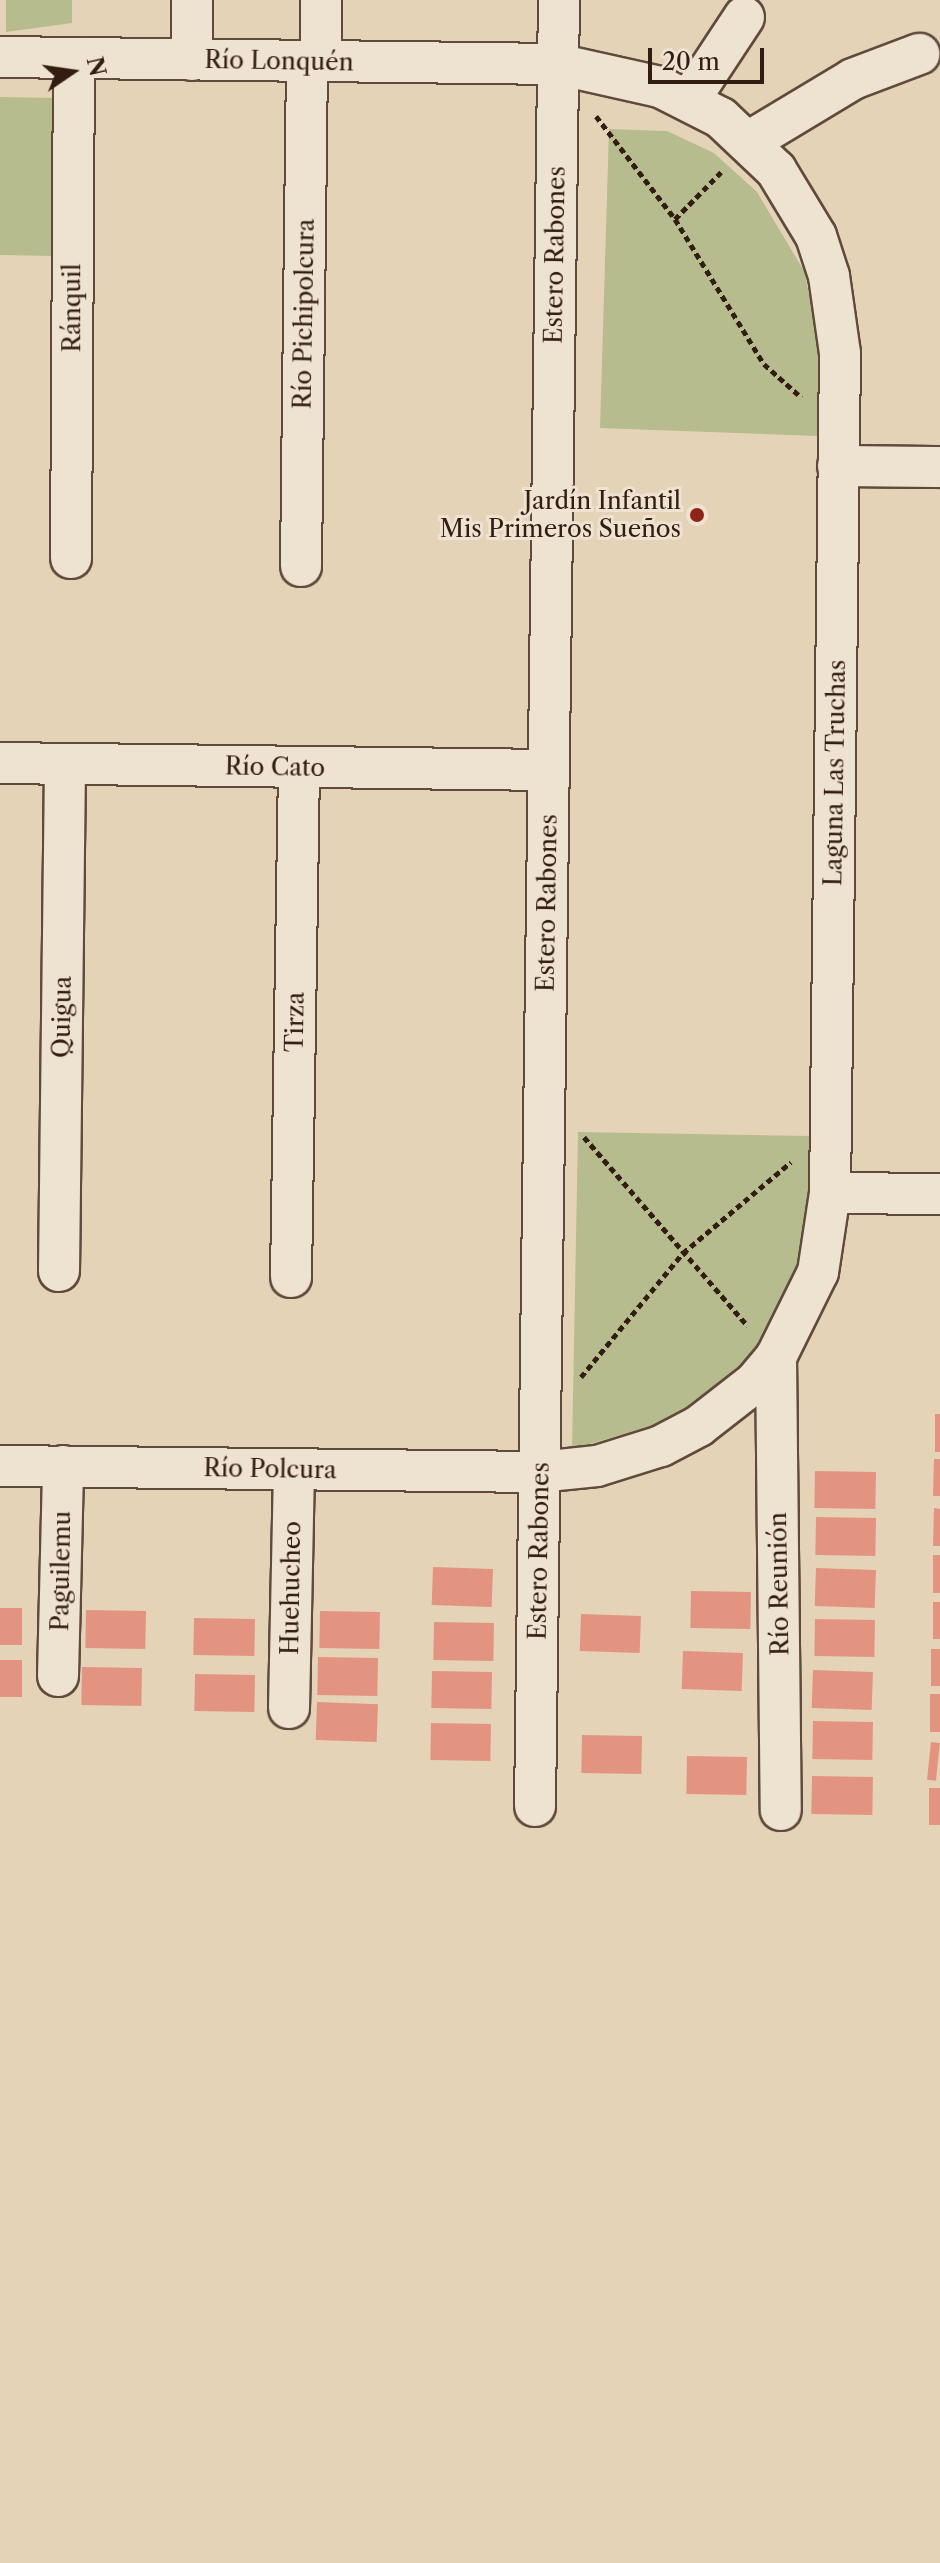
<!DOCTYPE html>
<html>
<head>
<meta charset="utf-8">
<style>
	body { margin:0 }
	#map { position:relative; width:940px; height:2563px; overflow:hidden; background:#e5d3b8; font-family:"Libre Caslon Text",serif }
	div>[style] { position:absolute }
	.green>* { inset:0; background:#b6bc8e; transform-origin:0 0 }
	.building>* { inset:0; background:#e39481; transform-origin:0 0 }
	.path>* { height:5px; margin-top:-2.5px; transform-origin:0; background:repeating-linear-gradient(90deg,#331c11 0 6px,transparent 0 10px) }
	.roads { filter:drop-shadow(2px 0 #604a3b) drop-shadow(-2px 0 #604a3b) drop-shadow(0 2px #604a3b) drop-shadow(0 -2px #604a3b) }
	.minor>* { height:40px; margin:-20px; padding:0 20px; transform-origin:20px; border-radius:20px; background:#eee2d1 }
	.dots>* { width:22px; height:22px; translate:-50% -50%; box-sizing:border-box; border:4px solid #eee2d1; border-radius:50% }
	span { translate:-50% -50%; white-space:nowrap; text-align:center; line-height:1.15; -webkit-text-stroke:6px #eee2d1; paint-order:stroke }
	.street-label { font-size:24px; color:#331c11 }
	.poi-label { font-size:24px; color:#331c11 }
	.right { translate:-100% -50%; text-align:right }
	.north { position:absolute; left:32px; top:32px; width:80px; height:80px; -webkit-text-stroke:6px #eee2d1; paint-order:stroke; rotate:77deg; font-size:22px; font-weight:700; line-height:32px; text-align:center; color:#331c11 }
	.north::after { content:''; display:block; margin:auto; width:28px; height:36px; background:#331c11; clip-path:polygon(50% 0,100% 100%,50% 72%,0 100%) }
	.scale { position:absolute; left:648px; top:48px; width:116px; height:36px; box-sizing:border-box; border:4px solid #331c11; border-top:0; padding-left:10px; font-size:24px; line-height:28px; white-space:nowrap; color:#331c11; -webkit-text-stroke:6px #eee2d1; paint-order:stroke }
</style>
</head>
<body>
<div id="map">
	<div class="green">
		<div style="clip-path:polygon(6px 0,72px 0,72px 23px,6px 32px)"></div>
		<div style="left:0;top:97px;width:57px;height:158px;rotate:1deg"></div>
		<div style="clip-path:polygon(609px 129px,667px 131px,714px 153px,757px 192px,804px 271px,821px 349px,818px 436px,600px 428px)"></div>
		<div style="clip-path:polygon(578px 1132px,811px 1136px,809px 1237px,764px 1346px,669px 1421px,572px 1449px)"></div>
	</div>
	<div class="building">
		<div style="left:935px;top:1414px;width:5px;height:38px"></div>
		<div style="clip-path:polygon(934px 1459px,940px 1459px,940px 1496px,933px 1496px)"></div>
		<div style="left:815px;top:1471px;width:61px;height:37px;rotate:1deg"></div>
		<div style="clip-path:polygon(934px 1508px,940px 1509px,940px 1546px,933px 1546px)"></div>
		<div style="left:816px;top:1517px;width:60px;height:38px;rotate:1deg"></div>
		<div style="left:933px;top:1555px;width:7px;height:38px"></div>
		<div style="left:433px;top:1567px;width:60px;height:38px;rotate:2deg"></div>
		<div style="left:816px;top:1568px;width:60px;height:38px;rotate:2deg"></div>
		<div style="left:691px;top:1591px;width:60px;height:37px;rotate:1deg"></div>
		<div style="left:933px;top:1602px;width:7px;height:37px"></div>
		<div style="left:0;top:1608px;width:22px;height:37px"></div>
		<div style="left:86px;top:1610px;width:60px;height:38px;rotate:1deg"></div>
		<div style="left:320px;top:1611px;width:60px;height:37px;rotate:1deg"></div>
		<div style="left:581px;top:1614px;width:60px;height:37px;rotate:2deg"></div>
		<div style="left:194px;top:1618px;width:61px;height:37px;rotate:1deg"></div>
		<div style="left:815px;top:1619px;width:60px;height:37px;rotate:1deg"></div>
		<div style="left:434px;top:1622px;width:60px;height:38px;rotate:1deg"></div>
		<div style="left:931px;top:1649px;width:9px;height:37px"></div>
		<div style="left:683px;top:1651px;width:60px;height:38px;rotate:2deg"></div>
		<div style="left:318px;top:1657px;width:60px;height:38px;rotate:1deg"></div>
		<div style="left:0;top:1660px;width:22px;height:37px"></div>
		<div style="left:82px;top:1667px;width:60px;height:38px;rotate:1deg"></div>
		<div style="left:813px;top:1670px;width:60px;height:38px;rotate:2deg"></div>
		<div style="left:432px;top:1671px;width:60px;height:37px;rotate:1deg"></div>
		<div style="left:195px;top:1674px;width:60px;height:37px;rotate:1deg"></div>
		<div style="left:930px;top:1694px;width:10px;height:38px"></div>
		<div style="left:317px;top:1702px;width:61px;height:38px;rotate:2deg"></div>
		<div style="left:813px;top:1721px;width:60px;height:38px;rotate:1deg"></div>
		<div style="left:431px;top:1723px;width:60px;height:37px;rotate:1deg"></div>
		<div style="left:582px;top:1735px;width:60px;height:38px;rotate:1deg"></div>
		<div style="left:931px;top:1742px;width:9px;height:38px;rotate:6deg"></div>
		<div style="left:687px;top:1756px;width:60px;height:38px;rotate:1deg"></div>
		<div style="left:812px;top:1776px;width:61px;height:38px;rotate:1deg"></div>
		<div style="left:929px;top:1788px;width:11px;height:37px"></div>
	</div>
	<div class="path">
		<div style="left:596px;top:116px;width:130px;rotate:52.5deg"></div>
		<div style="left:675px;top:219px;width:170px;rotate:58.5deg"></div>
		<div style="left:764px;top:364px;width:50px;rotate:41.7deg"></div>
		<div style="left:675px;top:219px;width:67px;rotate:-45.6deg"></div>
		<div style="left:584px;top:1137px;width:250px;rotate:49.1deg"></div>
		<div style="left:581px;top:1377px;width:161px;rotate:-50.6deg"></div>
		<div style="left:683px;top:1253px;width:141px;rotate:-40.1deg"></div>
	</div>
	<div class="roads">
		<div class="minor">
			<div style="left:321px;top:0;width:61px;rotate:90deg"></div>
			<div style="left:0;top:57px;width:557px;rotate:0.72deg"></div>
			<div style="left:557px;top:64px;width:106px;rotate:12.6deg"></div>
			<div style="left:660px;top:87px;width:68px;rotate:26.9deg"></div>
			<div style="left:721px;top:118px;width:76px;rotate:43.4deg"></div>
			<div style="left:776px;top:170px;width:77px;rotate:58.8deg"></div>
			<div style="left:816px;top:236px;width:42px;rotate:72deg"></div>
			<div style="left:829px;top:276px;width:78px;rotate:81.9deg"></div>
			<div style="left:840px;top:353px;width:840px;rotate:90.68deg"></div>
			<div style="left:830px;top:1193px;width:80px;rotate:98.6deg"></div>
			<div style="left:818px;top:1272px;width:95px;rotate:116.3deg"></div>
			<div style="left:776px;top:1357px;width:34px;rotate:130deg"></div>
			<div style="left:754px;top:1383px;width:70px;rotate:142deg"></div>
			<div style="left:699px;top:1426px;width:43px;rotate:152.2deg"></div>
			<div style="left:661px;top:1446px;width:67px;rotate:162.6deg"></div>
			<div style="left:597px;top:1466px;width:57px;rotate:174deg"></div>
			<div style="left:540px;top:1472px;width:540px;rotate:-179.36deg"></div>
			<div style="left:192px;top:60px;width:60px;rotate:-90deg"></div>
			<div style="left:690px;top:99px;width:98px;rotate:-56.6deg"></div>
			<div style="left:750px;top:141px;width:120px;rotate:-31deg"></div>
			<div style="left:853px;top:79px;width:71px;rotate:-20.7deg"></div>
			<div style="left:838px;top:466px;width:102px;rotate:0.6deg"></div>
			<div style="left:71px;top:558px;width:500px;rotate:-89.66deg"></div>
			<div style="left:301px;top:566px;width:505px;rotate:-89.32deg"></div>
			<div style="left:0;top:763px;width:549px;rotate:0.73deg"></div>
			<div style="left:830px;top:1193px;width:110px;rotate:0.5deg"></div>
			<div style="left:59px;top:1271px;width:507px;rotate:-89.32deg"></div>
			<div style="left:291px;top:1277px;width:510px;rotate:-89.1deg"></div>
			<div style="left:776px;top:1357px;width:453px;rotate:89.4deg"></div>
			<div style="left:58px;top:1676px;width:210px;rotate:-88.6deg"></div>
			<div style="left:289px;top:1708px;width:239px;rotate:-88.8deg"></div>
			<div style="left:535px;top:1806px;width:1806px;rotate:-89.24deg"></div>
		</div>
	</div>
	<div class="dots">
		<div style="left:697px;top:515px;background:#8f2418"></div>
	</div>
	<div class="street-label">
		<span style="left:279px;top:61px;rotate:1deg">Río Lonquén</span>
		<span style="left:555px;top:255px;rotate:-89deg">Estero Rabones</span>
		<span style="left:72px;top:308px;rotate:-90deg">Ránquil</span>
		<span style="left:304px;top:314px;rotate:-89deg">Río Pichipolcura</span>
		<span style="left:275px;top:767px;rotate:1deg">Río Cato</span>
		<span style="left:835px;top:773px;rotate:-89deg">Laguna Las Truchas</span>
		<span style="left:547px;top:903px;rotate:-89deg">Estero Rabones</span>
		<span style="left:62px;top:1017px;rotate:-89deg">Quigua</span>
		<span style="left:295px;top:1022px;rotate:-89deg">Tirza</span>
		<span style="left:270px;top:1469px;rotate:1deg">Río Polcura</span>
		<span style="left:539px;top:1551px;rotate:-89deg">Estero Rabones</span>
		<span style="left:61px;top:1571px;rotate:-89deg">Paguilemu</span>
		<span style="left:779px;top:1584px;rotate:-91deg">Río Reunión</span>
		<span style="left:291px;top:1588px;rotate:-89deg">Huehucheo</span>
	</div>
	<div class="poi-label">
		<span class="right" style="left:681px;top:515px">Jardín Infantil<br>Mis Primeros Sueños</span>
	</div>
	<div class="north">N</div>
	<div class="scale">20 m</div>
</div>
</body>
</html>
